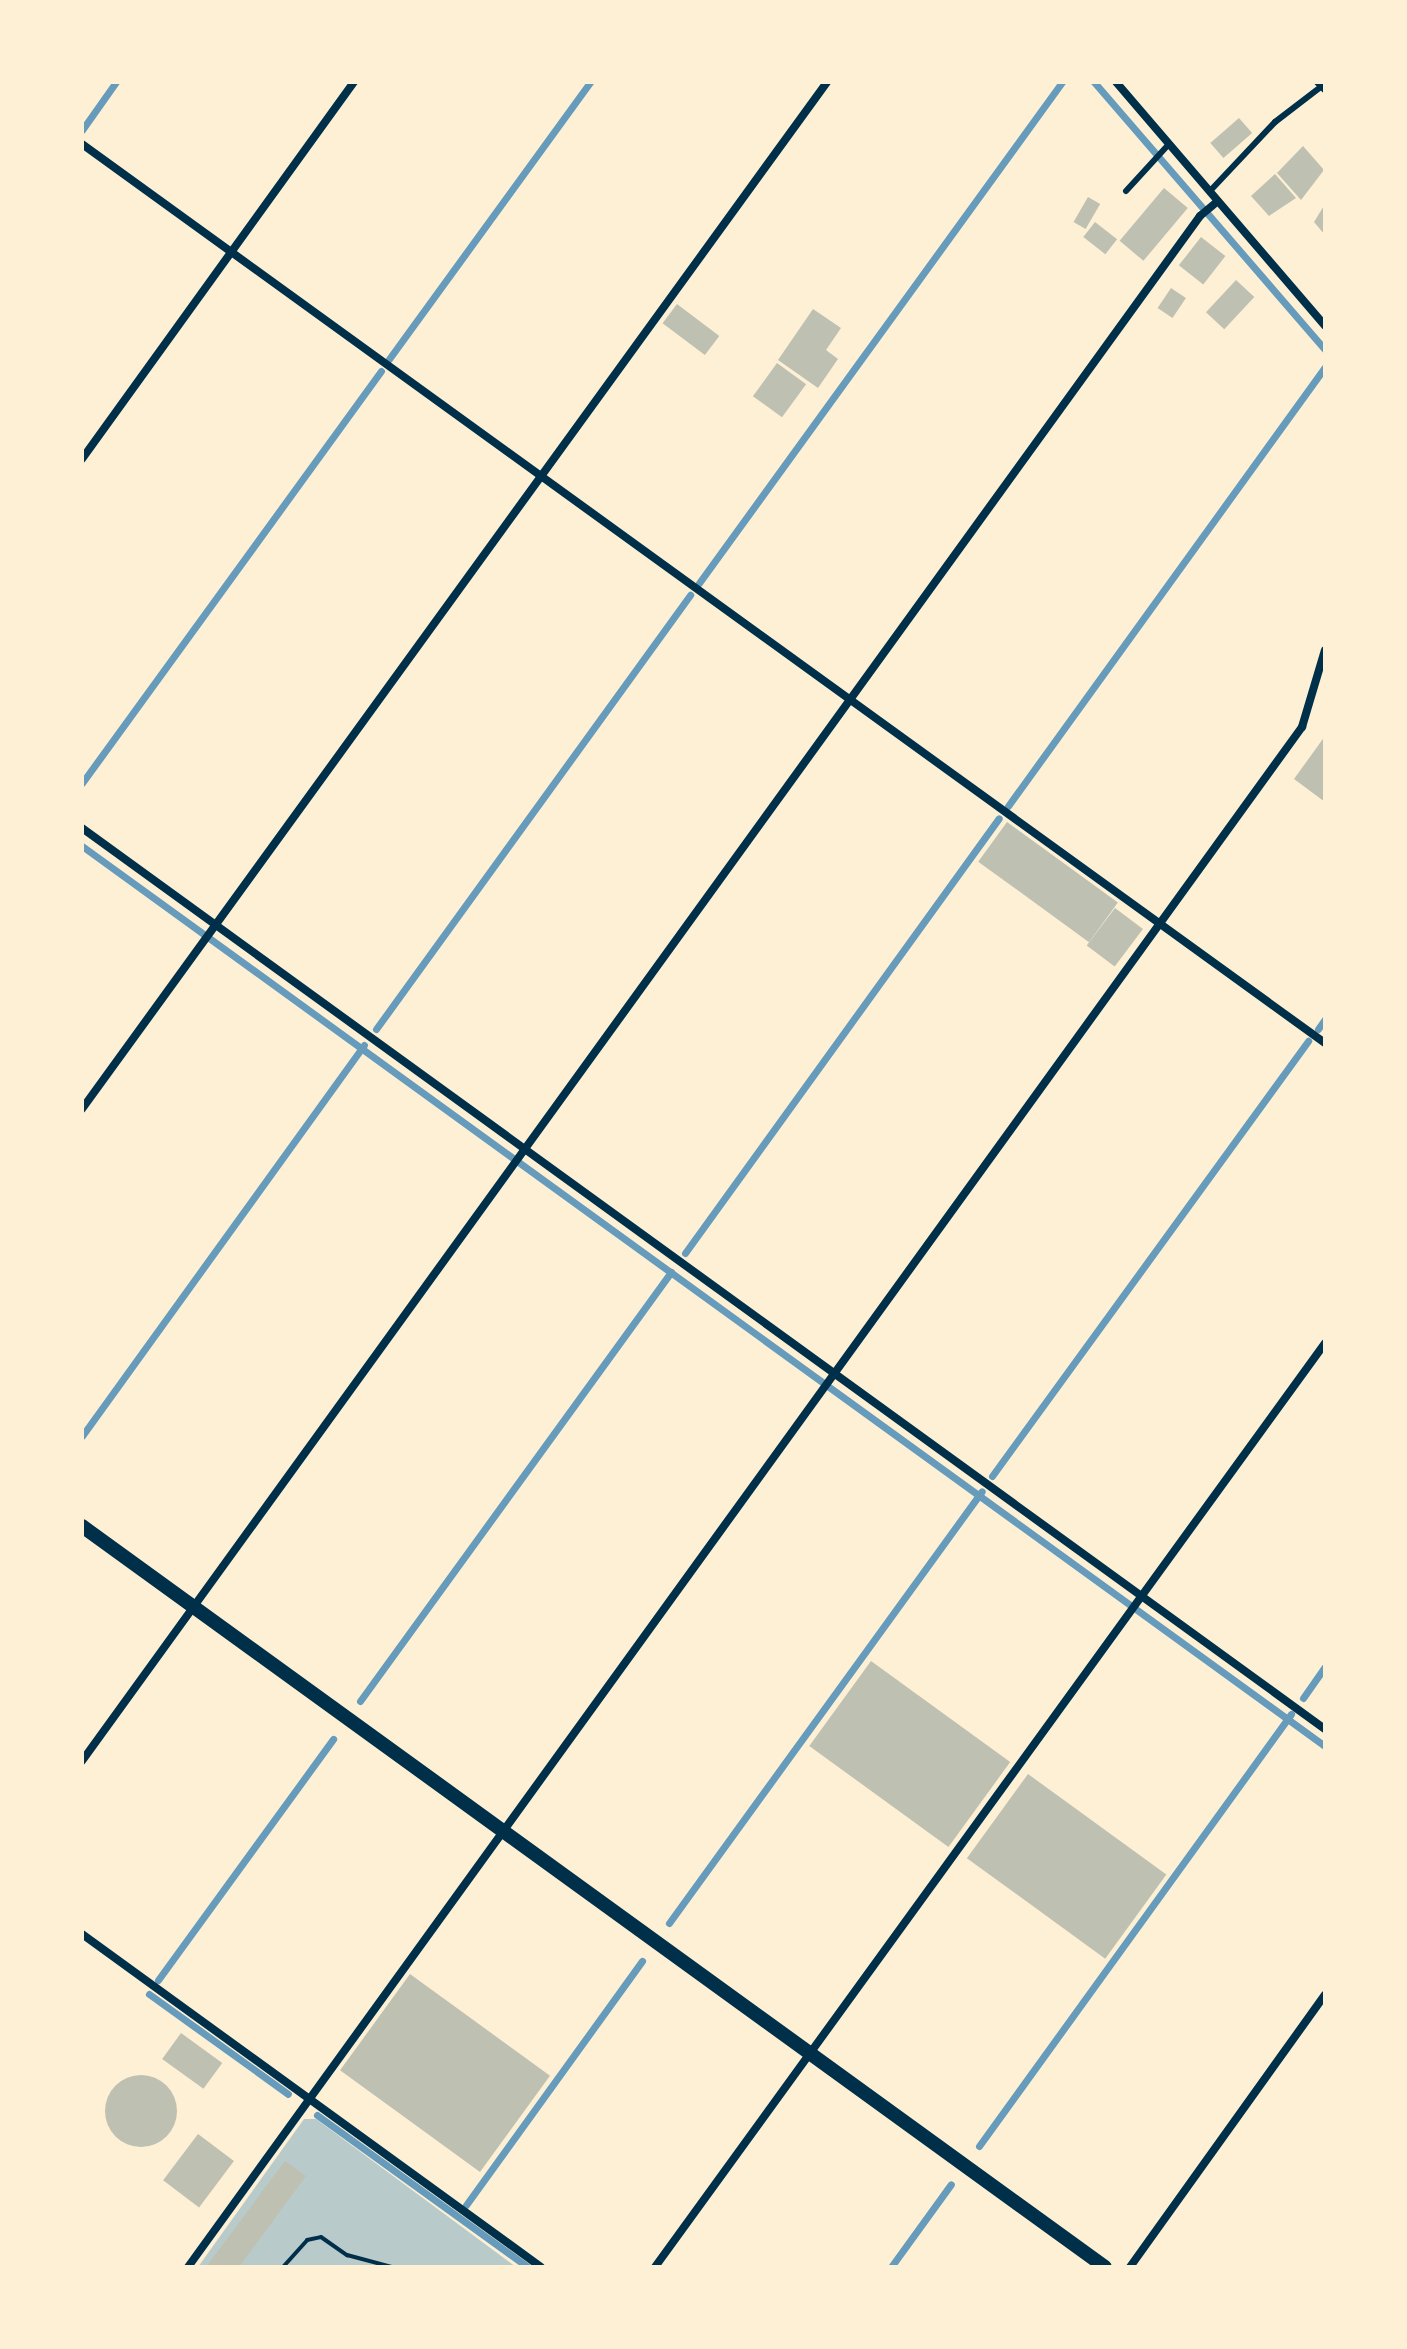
<!DOCTYPE html>
<html>
<head>
<meta charset="utf-8">
<style>
	body { margin:0 }
	#map { position:relative; width:1407px; height:2349px; overflow:hidden; background:#fdf0d5; font-family:"Libre Baskerville",serif }
	div>[style] { position:absolute }
	.green>* { inset:0; background:#b9caca }
	.stream>* { height:7px; margin:-3.5px; padding:0 3.5px; transform-origin:3.5px; border-radius:3.5px; background:#669bbc }
	.building>* { inset:0; background:#bec0b2; transform-origin:0 0 }
	.round { border-radius:50% }
	.path>* { height:4px; margin:-2px; padding:0 2px; transform-origin:2px; border-radius:2px; background:#003049 }
	.service>* { height:6px; margin:-3px; padding:0 3px; transform-origin:3px; border-radius:3px; background:#003049 }
	.minor>* { height:8px; margin:-4px; padding:0 4px; transform-origin:4px; border-radius:4px; background:#003049 }
	.tertiary>* { height:14px; margin:-7px; padding:0 7px; transform-origin:7px; border-radius:7px; background:#003049 }
	span { translate:-50% -50%; white-space:nowrap; text-align:center; line-height:1.15; -webkit-text-stroke:8px #fdf0d5; paint-order:stroke }
	.frame { position:absolute; inset:0; border:84px solid #fdf0d5; pointer-events:none }
</style>
</head>
<body>
<div id="map">
	<div class="green">
		<div style="clip-path:polygon(304px 2119px,316px 2119px,516px 2267px,198px 2267px)"></div>
	</div>
	<div class="stream">
		<div style="left:1094px;top:82px;width:354px;rotate:49.2deg"></div>
		<div style="left:82px;top:130px;width:59px;rotate:-54.7deg"></div>
		<div style="left:389px;top:359px;width:342px;rotate:-54deg"></div>
		<div style="left:699px;top:583px;width:619px;rotate:-54.07deg"></div>
		<div style="left:82px;top:783px;width:509px;rotate:-54.03deg"></div>
		<div style="left:1008px;top:806px;width:541px;rotate:-54.17deg"></div>
		<div style="left:82px;top:846px;width:1535px;rotate:35.91deg"></div>
		<div style="left:376px;top:1029px;width:536px;rotate:-54.11deg"></div>
		<div style="left:1318px;top:1029px;width:12px;rotate:-55deg"></div>
		<div style="left:685px;top:1253px;width:536px;rotate:-54.18deg"></div>
		<div style="left:82px;top:1436px;width:482px;rotate:-54.2deg"></div>
		<div style="left:992px;top:1476px;width:538px;rotate:-54deg"></div>
		<div style="left:1303px;top:1698px;width:38px;rotate:-55deg"></div>
		<div style="left:360px;top:1701px;width:530px;rotate:-54.06deg"></div>
		<div style="left:669px;top:1923px;width:533px;rotate:-54.08deg"></div>
		<div style="left:158px;top:1980px;width:298px;rotate:-54deg"></div>
		<div style="left:149px;top:1994px;width:171px;rotate:35.7deg"></div>
		<div style="left:317px;top:2115px;width:260px;rotate:35.8deg"></div>
		<div style="left:979px;top:2146px;width:533px;rotate:-54.16deg"></div>
		<div style="left:466px;top:2205px;width:301px;rotate:-54.2deg"></div>
		<div style="left:891px;top:2267px;width:102px;rotate:-54.1deg"></div>
	</div>
	<div class="building">
		<div style="left:1239px;top:118px;width:20px;height:38px;rotate:49deg"></div>
		<div style="clip-path:polygon(1303px 146px,1324px 170px,1301px 200px,1277px 173px)"></div>
		<div style="clip-path:polygon(1275px 174px,1296px 198px,1269px 216px,1251px 196px)"></div>
		<div style="left:1164px;top:188px;width:31px;height:69px;rotate:40deg"></div>
		<div style="left:1088px;top:197px;width:14px;height:29px;rotate:30deg"></div>
		<div style="clip-path:polygon(1325px 204px,1325px 235px,1314px 222px)"></div>
		<div style="left:1095px;top:222px;width:28px;height:19px;rotate:38deg"></div>
		<div style="left:1201px;top:237px;width:31px;height:36px;rotate:38deg"></div>
		<div style="left:1236px;top:280px;width:25px;height:44px;rotate:43deg"></div>
		<div style="left:1171px;top:288px;width:18px;height:24px;rotate:34deg"></div>
		<div style="left:677px;top:304px;width:53px;height:24px;rotate:37deg"></div>
		<div style="clip-path:polygon(813px 309px,841px 328px,826px 350px,838px 359px,818px 388px,778px 360px)"></div>
		<div style="left:777px;top:363px;width:36px;height:41px;rotate:36deg"></div>
		<div style="clip-path:polygon(1325px 736px,1325px 802px,1294px 779px)"></div>
		<div style="left:1007px;top:822px;width:137px;height:49px;rotate:36deg"></div>
		<div style="left:1115px;top:908px;width:35px;height:47px;rotate:37deg"></div>
		<div style="left:871px;top:1661px;width:172px;height:105px;rotate:36deg"></div>
		<div style="left:1028px;top:1774px;width:171px;height:104px;rotate:36deg"></div>
		<div style="left:410px;top:1974px;width:173px;height:119px;rotate:36deg"></div>
		<div style="left:181px;top:2033px;width:51px;height:32px;rotate:36deg"></div>
		<div class="round" style="left:105px;top:2075px;width:72px;height:72px"></div>
		<div style="left:198px;top:2134px;width:45px;height:58px;rotate:37deg"></div>
		<div style="clip-path:polygon(285px 2161px,306px 2176px,239px 2267px,206px 2267px)"></div>
	</div>
	<div class="path">
		<div style="left:283px;top:2267px;width:36px;rotate:-48deg"></div>
		<div style="left:307px;top:2240px;width:14px;rotate:-12deg"></div>
		<div style="left:321px;top:2237px;width:32px;rotate:35deg"></div>
		<div style="left:347px;top:2255px;width:47px;rotate:14.9deg"></div>
	</div>
	<div class="service">
		<div style="left:1126px;top:191px;width:64px;rotate:-47.5deg"></div>
		<div style="left:1210px;top:191px;width:95px;rotate:-46.7deg"></div>
		<div style="left:1275px;top:122px;width:59px;rotate:-37.5deg"></div>
	</div>
	<div class="minor">
		<div style="left:1116px;top:82px;width:321px;rotate:49.4deg"></div>
		<div style="left:1318px;top:82px;width:10px;rotate:45deg"></div>
		<div style="left:82px;top:144px;width:1534px;rotate:35.88deg"></div>
		<div style="left:82px;top:459px;width:465px;rotate:-54.2deg"></div>
		<div style="left:82px;top:828px;width:1535px;rotate:35.94deg"></div>
		<div style="left:82px;top:1109px;width:1269px;rotate:-54.04deg"></div>
		<div style="left:82px;top:1761px;width:1907px;rotate:-54.11deg"></div>
		<div style="left:1200px;top:216px;width:23px;rotate:-40deg"></div>
		<div style="left:82px;top:1934px;width:567px;rotate:35.96deg"></div>
		<div style="left:188px;top:2267px;width:1901px;rotate:-54.12deg"></div>
		<div style="left:1302px;top:727px;width:80px;rotate:-73.4deg"></div>
		<div style="left:655px;top:2267px;width:1141px;rotate:-54.05deg"></div>
		<div style="left:1130px;top:2267px;width:335px;rotate:-54.4deg"></div>
	</div>
	<div class="tertiary">
		<div style="left:82px;top:1526px;width:1263px;rotate:35.92deg"></div>
	</div>
	<div class="frame"></div>
</div>
</body>
</html>
